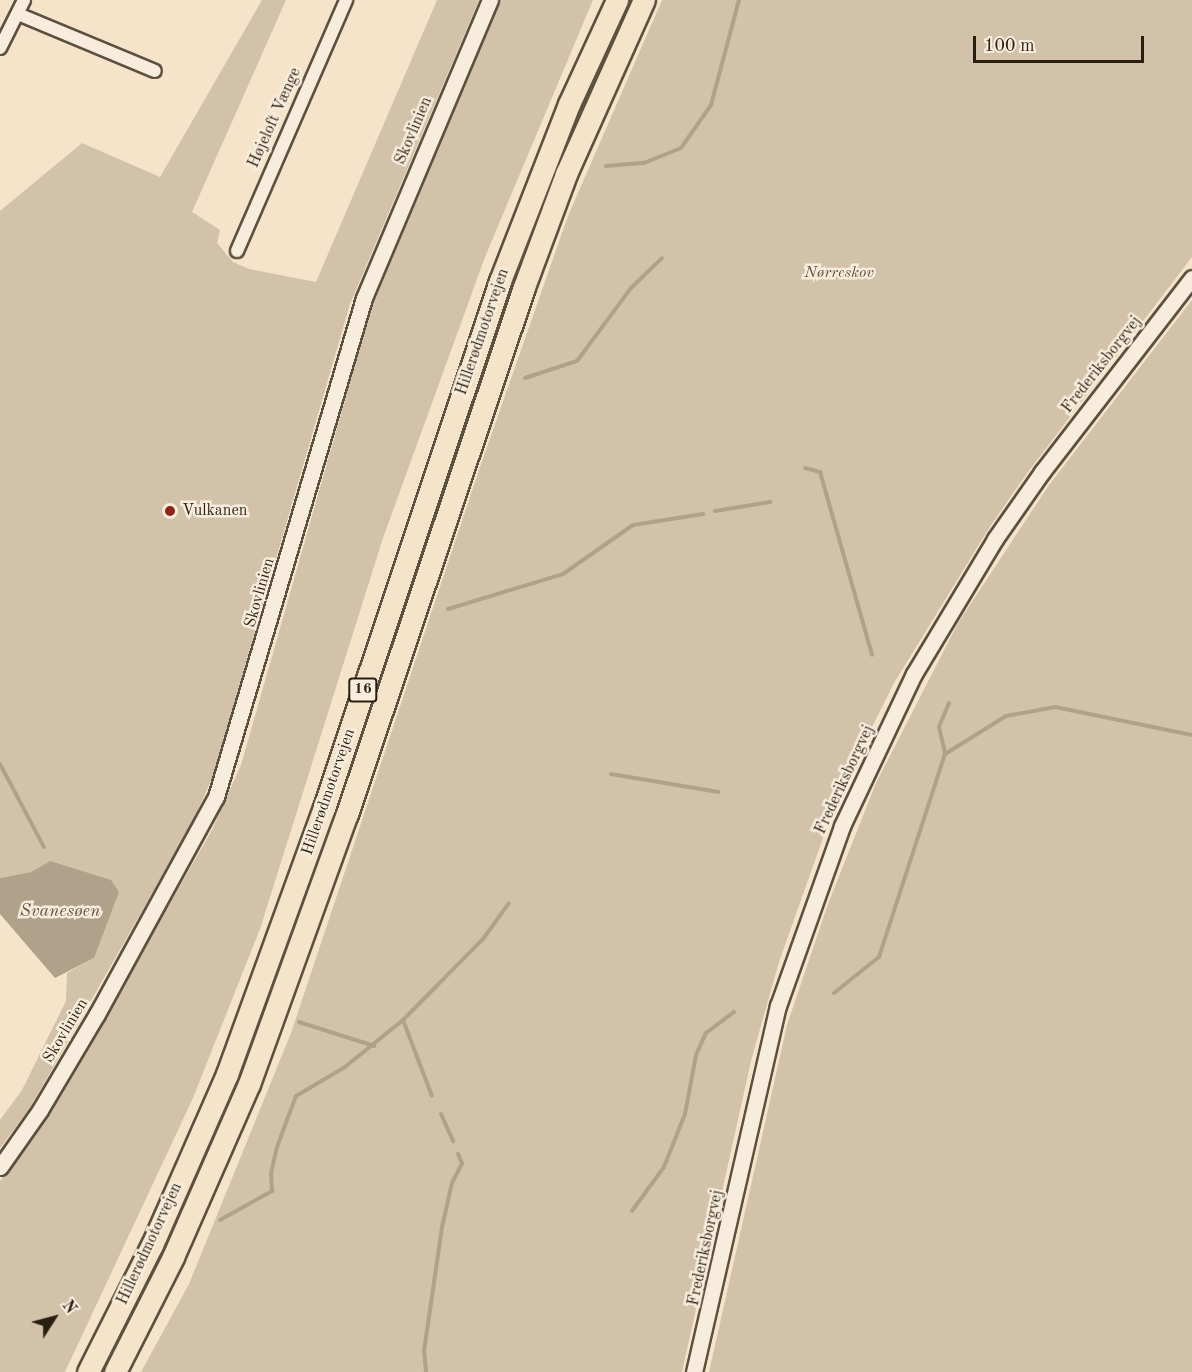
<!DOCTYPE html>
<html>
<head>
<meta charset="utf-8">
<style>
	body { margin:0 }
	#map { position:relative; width:1192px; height:1372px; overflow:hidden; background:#f5e4c9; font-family:"Old Standard TT",serif }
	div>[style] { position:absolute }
	.green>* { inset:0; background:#d2c2aa }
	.water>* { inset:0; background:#b0a18b }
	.stream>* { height:4px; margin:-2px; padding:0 2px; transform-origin:2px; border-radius:2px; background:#b0a18b }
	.roads { filter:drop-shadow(2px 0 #5c5040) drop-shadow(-2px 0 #5c5040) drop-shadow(0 2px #5c5040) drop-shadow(0 -2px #5c5040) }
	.minor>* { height:12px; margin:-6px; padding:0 6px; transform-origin:6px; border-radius:6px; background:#f8eddc }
	.tertiary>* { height:15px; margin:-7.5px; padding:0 7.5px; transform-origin:7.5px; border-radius:7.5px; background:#f8eddc }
	.motorway>* { height:21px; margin:-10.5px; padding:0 10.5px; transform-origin:10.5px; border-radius:10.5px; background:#f5e4c9 }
	.dots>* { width:16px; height:16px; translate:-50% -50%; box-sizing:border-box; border:3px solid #f8eddc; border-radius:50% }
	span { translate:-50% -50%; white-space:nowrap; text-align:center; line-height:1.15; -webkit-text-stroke:5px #f8eddc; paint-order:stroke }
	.shield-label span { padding:2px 4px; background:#f8eddc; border:2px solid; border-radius:4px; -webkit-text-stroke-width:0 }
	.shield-label { font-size:15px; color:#291e12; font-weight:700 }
	.street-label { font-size:16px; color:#291e12 }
	.park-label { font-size:16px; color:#5c4f40; font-style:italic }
	.poi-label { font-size:16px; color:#291e12 }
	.left { translate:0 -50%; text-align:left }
	.water-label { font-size:18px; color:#5f5242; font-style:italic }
	.north { position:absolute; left:24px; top:1288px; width:60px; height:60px; -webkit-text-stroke:4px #f8eddc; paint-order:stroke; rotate:54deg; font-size:16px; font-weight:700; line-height:24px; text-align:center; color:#291e12 }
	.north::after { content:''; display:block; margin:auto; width:21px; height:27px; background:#291e12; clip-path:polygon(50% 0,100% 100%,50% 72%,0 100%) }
	.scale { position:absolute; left:973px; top:36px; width:171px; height:27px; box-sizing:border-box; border:3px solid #291e12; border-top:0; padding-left:8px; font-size:18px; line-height:21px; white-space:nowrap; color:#291e12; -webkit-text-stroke:4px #f8eddc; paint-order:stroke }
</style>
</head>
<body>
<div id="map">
	<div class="green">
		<div style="clip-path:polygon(262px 0,286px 0,192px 212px,220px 230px,217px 243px,233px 262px,249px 269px,316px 282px,437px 0,479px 0,350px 304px,213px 776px,192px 823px,30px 1108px,0 1148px,0 1120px,22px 1090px,66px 1001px,67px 973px,94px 958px,50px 861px,31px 872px,0 878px,0 211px,82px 143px,160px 177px)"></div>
		<div style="clip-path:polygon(501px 0,593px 0,485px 257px,383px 538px,260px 929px,193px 1098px,65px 1372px,0 1372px,0 1181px,51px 1110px,212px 830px,241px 765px,371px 309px)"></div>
		<div style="clip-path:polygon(662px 0,1192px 0,1192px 257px,1028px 472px,991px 525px,894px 683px,839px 793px,779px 962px,751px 1061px,682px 1372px,141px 1372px,189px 1284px,291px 1033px,479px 470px,568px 216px)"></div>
		<div style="clip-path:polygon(1192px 300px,1192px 1372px,709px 1372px,787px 1025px,828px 904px,876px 783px,958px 623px,1049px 485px)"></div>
	</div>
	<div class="water">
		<div style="clip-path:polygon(50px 861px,111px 880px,119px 892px,94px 958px,55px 978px,0 914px,0 878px,31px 872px)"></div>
	</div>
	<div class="stream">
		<div style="left:606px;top:166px;width:38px;rotate:-5deg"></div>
		<div style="left:644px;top:163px;width:40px;rotate:-22deg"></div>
		<div style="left:681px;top:148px;width:52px;rotate:-55.1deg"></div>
		<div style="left:711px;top:105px;width:109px;rotate:-75.1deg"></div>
		<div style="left:525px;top:378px;width:55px;rotate:-18.1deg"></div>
		<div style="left:577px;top:361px;width:91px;rotate:-53.5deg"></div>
		<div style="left:631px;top:288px;width:43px;rotate:-44.1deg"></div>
		<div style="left:805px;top:468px;width:16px;rotate:15deg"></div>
		<div style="left:820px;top:472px;width:190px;rotate:74.1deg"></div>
		<div style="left:715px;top:511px;width:56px;rotate:-9.3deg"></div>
		<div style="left:448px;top:609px;width:120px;rotate:-16.9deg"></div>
		<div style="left:563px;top:574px;width:85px;rotate:-35deg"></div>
		<div style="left:633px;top:525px;width:71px;rotate:-8.9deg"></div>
		<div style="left:949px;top:703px;width:26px;rotate:113deg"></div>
		<div style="left:939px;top:727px;width:28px;rotate:77deg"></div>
		<div style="left:945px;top:754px;width:72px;rotate:-31.9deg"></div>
		<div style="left:1006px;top:716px;width:50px;rotate:-10.4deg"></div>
		<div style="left:1055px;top:707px;width:140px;rotate:11.6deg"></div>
		<div style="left:0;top:764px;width:94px;rotate:62.1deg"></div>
		<div style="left:611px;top:774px;width:109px;rotate:9.5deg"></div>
		<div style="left:834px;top:993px;width:58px;rotate:-38.7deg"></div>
		<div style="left:879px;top:957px;width:213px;rotate:-72deg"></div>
		<div style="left:403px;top:1020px;width:81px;rotate:69.1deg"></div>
		<div style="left:299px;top:1022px;width:79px;rotate:17.7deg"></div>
		<div style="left:441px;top:1114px;width:30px;rotate:66deg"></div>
		<div style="left:632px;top:1211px;width:54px;rotate:-54deg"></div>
		<div style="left:664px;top:1167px;width:57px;rotate:-68.4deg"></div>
		<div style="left:685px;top:1114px;width:60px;rotate:-79.4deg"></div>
		<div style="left:696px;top:1055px;width:24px;rotate:-66deg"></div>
		<div style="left:706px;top:1033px;width:35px;rotate:-37deg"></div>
		<div style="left:220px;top:1220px;width:60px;rotate:-29.1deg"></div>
		<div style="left:272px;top:1191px;width:18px;rotate:-93deg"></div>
		<div style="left:271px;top:1173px;width:27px;rotate:-77deg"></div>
		<div style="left:277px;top:1147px;width:54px;rotate:-69.6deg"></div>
		<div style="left:296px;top:1096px;width:57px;rotate:-30.6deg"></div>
		<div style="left:345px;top:1067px;width:75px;rotate:-39deg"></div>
		<div style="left:403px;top:1020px;width:114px;rotate:-45.4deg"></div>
		<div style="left:483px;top:939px;width:44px;rotate:-54.2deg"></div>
		<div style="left:426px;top:1372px;width:21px;rotate:-95deg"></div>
		<div style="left:424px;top:1351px;width:125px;rotate:-81.7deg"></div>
		<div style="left:442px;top:1227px;width:45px;rotate:-77.2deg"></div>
		<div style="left:452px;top:1183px;width:22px;rotate:-63deg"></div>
		<div style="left:462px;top:1163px;width:10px;rotate:-114deg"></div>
	</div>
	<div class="roads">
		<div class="minor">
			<div style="left:18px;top:14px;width:148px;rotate:22.6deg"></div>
			<div style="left:0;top:48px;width:54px;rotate:-63.4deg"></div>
			<div style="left:237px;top:251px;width:274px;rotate:-66.5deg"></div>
		</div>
		<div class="tertiary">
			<div style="left:0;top:1167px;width:70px;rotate:-54.9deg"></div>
			<div style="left:40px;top:1110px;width:112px;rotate:-59.3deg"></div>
			<div style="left:97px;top:1014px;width:247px;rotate:-61.3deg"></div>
			<div style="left:216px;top:797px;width:520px;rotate:-73.48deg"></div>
			<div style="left:364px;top:298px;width:324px;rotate:-67.1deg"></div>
			<div style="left:694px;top:1372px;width:376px;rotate:-77.1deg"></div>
			<div style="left:778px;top:1006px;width:191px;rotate:-70.4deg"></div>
			<div style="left:842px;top:826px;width:168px;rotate:-64.7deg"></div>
			<div style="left:914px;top:674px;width:157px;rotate:-59deg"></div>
			<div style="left:995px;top:539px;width:82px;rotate:-55deg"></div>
			<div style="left:1042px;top:472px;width:245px;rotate:-52.3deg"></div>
		</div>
		<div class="motorway">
			<div style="left:88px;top:1372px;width:142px;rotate:-63.3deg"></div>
			<div style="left:152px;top:1245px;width:187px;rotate:-66.3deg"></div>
			<div style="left:227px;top:1074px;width:283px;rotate:-70deg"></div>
			<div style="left:324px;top:808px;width:556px;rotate:-71.53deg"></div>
			<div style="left:500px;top:281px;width:190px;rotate:-68.7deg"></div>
			<div style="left:569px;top:104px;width:115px;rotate:-65.2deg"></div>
			<div style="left:115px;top:1372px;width:129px;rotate:-63.2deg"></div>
			<div style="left:173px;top:1257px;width:189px;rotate:-66.3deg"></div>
			<div style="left:249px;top:1084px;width:287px;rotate:-70.1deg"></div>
			<div style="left:347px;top:814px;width:556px;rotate:-71.43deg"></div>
			<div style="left:524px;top:287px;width:121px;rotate:-69.6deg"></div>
			<div style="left:566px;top:174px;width:191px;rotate:-65.9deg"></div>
		</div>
	</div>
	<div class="dots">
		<div style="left:170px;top:511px;background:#8f2418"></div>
	</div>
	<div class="shield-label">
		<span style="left:363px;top:690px">16</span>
	</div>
	<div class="street-label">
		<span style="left:275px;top:118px;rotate:-66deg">Højeloft Vænge</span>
		<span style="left:414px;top:131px;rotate:-67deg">Skovlinien</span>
		<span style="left:483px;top:332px;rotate:-71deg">Hillerødmotorvejen</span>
		<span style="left:1102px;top:365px;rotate:-52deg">Frederiksborgvej</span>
		<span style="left:260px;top:593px;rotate:-74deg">Skovlinien</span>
		<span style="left:845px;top:780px;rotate:-65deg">Frederiksborgvej</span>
		<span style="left:329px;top:792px;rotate:-71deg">Hillerødmotorvejen</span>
		<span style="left:66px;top:1031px;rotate:-59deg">Skovlinien</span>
		<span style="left:150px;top:1244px;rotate:-65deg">Hillerødmotorvejen</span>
		<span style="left:706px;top:1248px;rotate:-78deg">Frederiksborgvej</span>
	</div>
	<div class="park-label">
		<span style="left:839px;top:273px">Nørreskov</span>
	</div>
	<div class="poi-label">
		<span class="left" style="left:182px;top:511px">Vulkanen</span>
	</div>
	<div class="water-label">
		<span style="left:60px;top:911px">Svanesøen</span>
	</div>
	<div class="north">N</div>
	<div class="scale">100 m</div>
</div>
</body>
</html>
